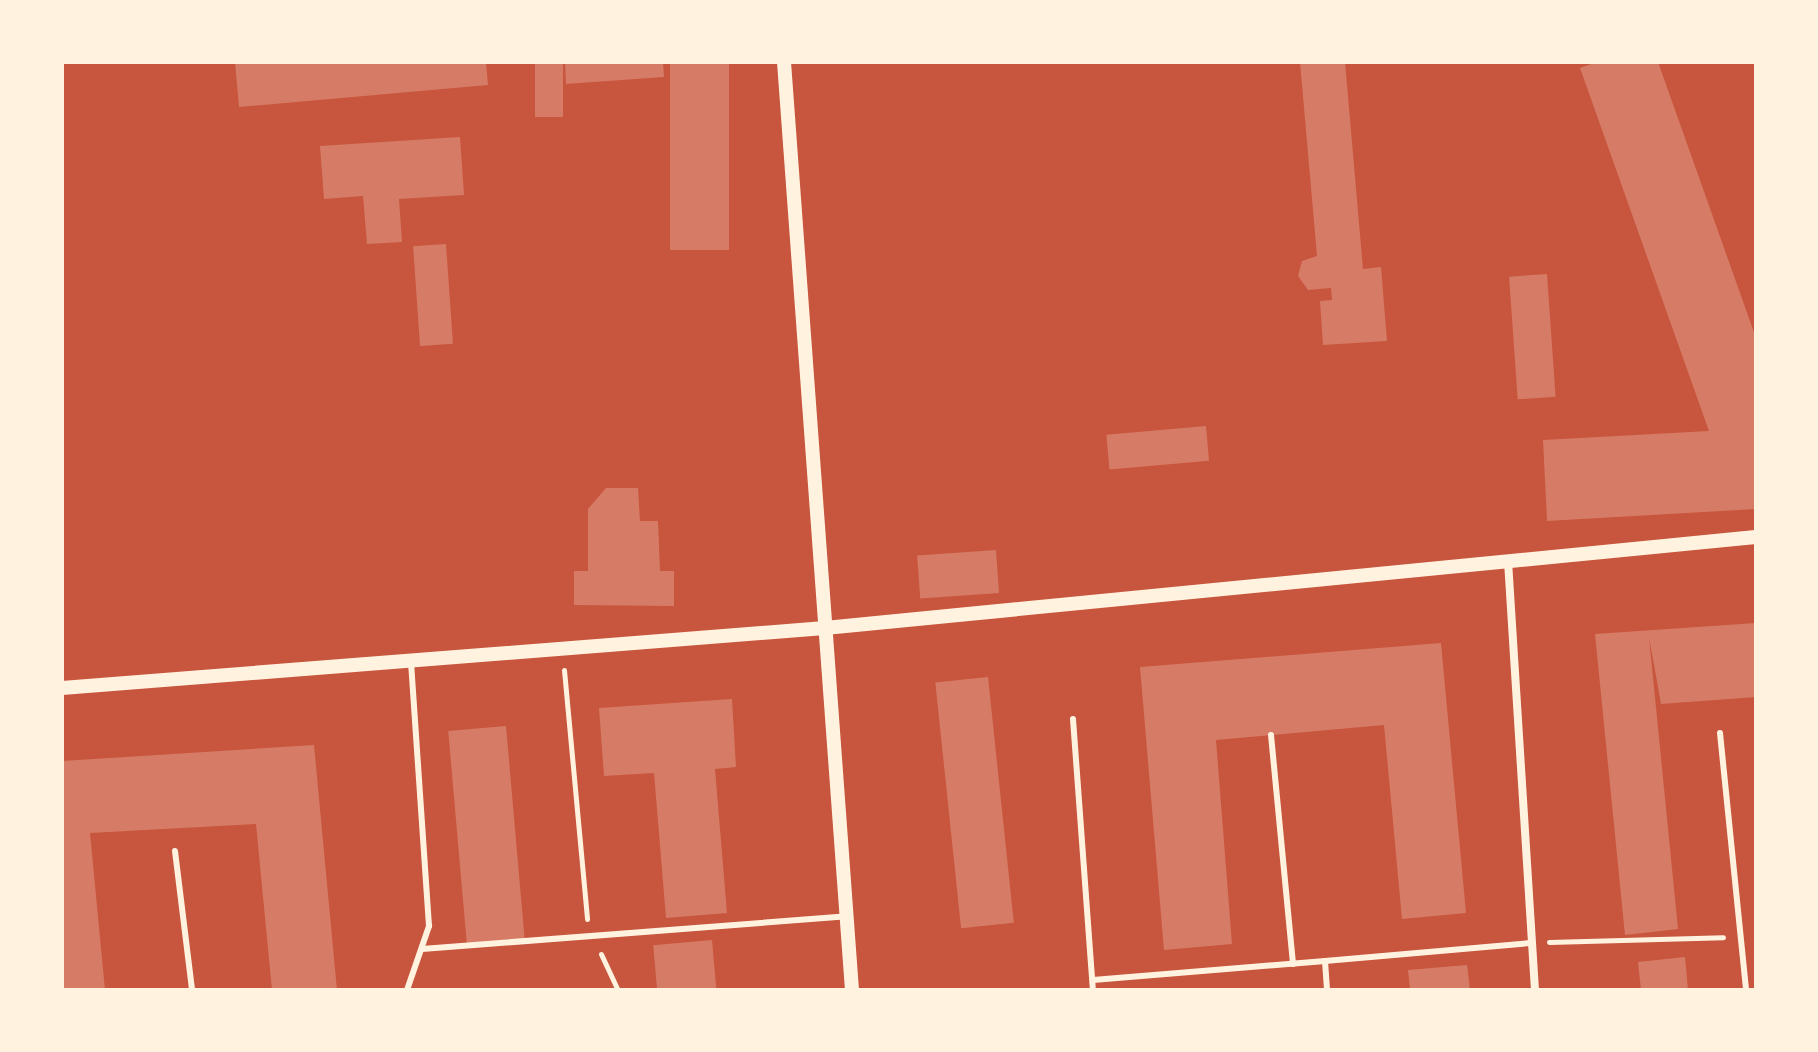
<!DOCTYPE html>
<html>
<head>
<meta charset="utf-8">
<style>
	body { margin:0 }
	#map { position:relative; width:1818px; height:1052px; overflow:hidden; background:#c8553d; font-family:"Source Sans 3",sans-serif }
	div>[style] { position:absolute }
	.building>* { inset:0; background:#d67c66; transform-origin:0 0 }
	.path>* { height:5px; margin:-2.5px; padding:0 2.5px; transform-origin:2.5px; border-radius:2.5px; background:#fff3e0 }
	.service>* { height:6px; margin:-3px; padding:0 3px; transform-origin:3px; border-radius:3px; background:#fff3e0 }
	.minor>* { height:8px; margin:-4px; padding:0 4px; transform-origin:4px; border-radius:4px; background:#fff3e0 }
	.tertiary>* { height:14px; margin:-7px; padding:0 7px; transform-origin:7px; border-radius:7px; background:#fff3e0 }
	span { translate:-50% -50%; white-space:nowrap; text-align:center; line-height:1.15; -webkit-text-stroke:8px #fff3e0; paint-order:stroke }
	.frame { position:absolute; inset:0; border:64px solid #fff3e0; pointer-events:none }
</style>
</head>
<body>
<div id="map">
	<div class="building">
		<div style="clip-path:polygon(235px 62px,486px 62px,488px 85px,239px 107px)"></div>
		<div style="left:535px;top:62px;width:28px;height:55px"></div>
		<div style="clip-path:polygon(565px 62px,663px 62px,664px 77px,566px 84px)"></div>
		<div style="left:670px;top:62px;width:59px;height:188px"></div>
		<div style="clip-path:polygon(1300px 62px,1345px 62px,1363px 269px,1381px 267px,1387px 341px,1323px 345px,1320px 301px,1332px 300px,1331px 288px,1308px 290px,1298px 276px,1302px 261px,1317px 256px)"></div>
		<div style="clip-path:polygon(1597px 62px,1658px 62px,1756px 338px,1756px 509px,1547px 521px,1543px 440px,1709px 431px,1580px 68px)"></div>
		<div style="clip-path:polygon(460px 137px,464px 195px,399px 199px,402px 242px,367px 244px,363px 196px,324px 199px,320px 146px)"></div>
		<div style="left:446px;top:244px;width:100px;height:33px;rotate:86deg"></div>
		<div style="left:1547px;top:274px;width:123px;height:38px;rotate:86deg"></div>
		<div style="left:1206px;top:426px;width:35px;height:100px;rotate:85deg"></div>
		<div style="clip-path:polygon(606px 488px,638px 488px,640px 521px,658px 521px,660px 571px,674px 571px,674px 606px,574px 605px,574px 571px,588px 571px,588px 509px)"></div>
		<div style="left:996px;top:550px;width:43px;height:79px;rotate:86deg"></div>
		<div style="clip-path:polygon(1756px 623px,1756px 697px,1661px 704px,1649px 637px,1678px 929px,1625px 935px,1595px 634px)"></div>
		<div style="clip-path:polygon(1441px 643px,1466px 913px,1402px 919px,1384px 725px,1216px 740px,1232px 944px,1164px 950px,1140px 667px)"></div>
		<div style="left:988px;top:677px;width:247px;height:53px;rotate:84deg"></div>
		<div style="clip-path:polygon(732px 699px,736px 767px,715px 769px,727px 913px,666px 918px,654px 773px,604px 776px,599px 708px)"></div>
		<div style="left:506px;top:726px;width:215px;height:58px;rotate:85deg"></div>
		<div style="clip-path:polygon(314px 745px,337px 990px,272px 990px,256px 824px,90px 833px,105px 990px,62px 990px,62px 761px)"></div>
		<div style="left:712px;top:940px;width:50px;height:59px;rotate:85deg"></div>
		<div style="clip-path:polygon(1685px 957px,1688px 990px,1641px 990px,1638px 962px)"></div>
		<div style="clip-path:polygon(1467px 965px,1470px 990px,1410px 990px,1408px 970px)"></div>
	</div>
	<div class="path">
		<div style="left:564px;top:670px;width:250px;rotate:84.7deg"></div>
		<div style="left:1549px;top:942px;width:174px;rotate:-1.6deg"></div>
		<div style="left:601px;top:954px;width:40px;rotate:65deg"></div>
	</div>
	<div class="service">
		<div style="left:1073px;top:719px;width:272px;rotate:85.8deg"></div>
		<div style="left:1720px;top:733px;width:258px;rotate:84.2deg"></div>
		<div style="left:1271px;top:735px;width:230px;rotate:84.5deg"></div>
		<div style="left:175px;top:851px;width:140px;rotate:83deg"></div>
		<div style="left:422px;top:949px;width:426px;rotate:-4.4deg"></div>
		<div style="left:1325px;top:961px;width:208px;rotate:-5deg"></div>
		<div style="left:1093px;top:980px;width:233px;rotate:-4.7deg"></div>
		<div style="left:1325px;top:961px;width:29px;rotate:86deg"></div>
		<div style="left:407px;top:990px;width:68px;rotate:-71deg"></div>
		<div style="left:429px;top:926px;width:265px;rotate:-93.9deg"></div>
	</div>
	<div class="minor">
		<div style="left:1508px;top:561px;width:430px;rotate:86.4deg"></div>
	</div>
	<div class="tertiary">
		<div style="left:784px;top:62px;width:930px;rotate:85.81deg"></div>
		<div style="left:62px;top:688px;width:765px;rotate:-4.5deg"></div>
		<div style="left:825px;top:628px;width:935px;rotate:-5.58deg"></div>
	</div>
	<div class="frame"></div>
</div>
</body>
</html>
